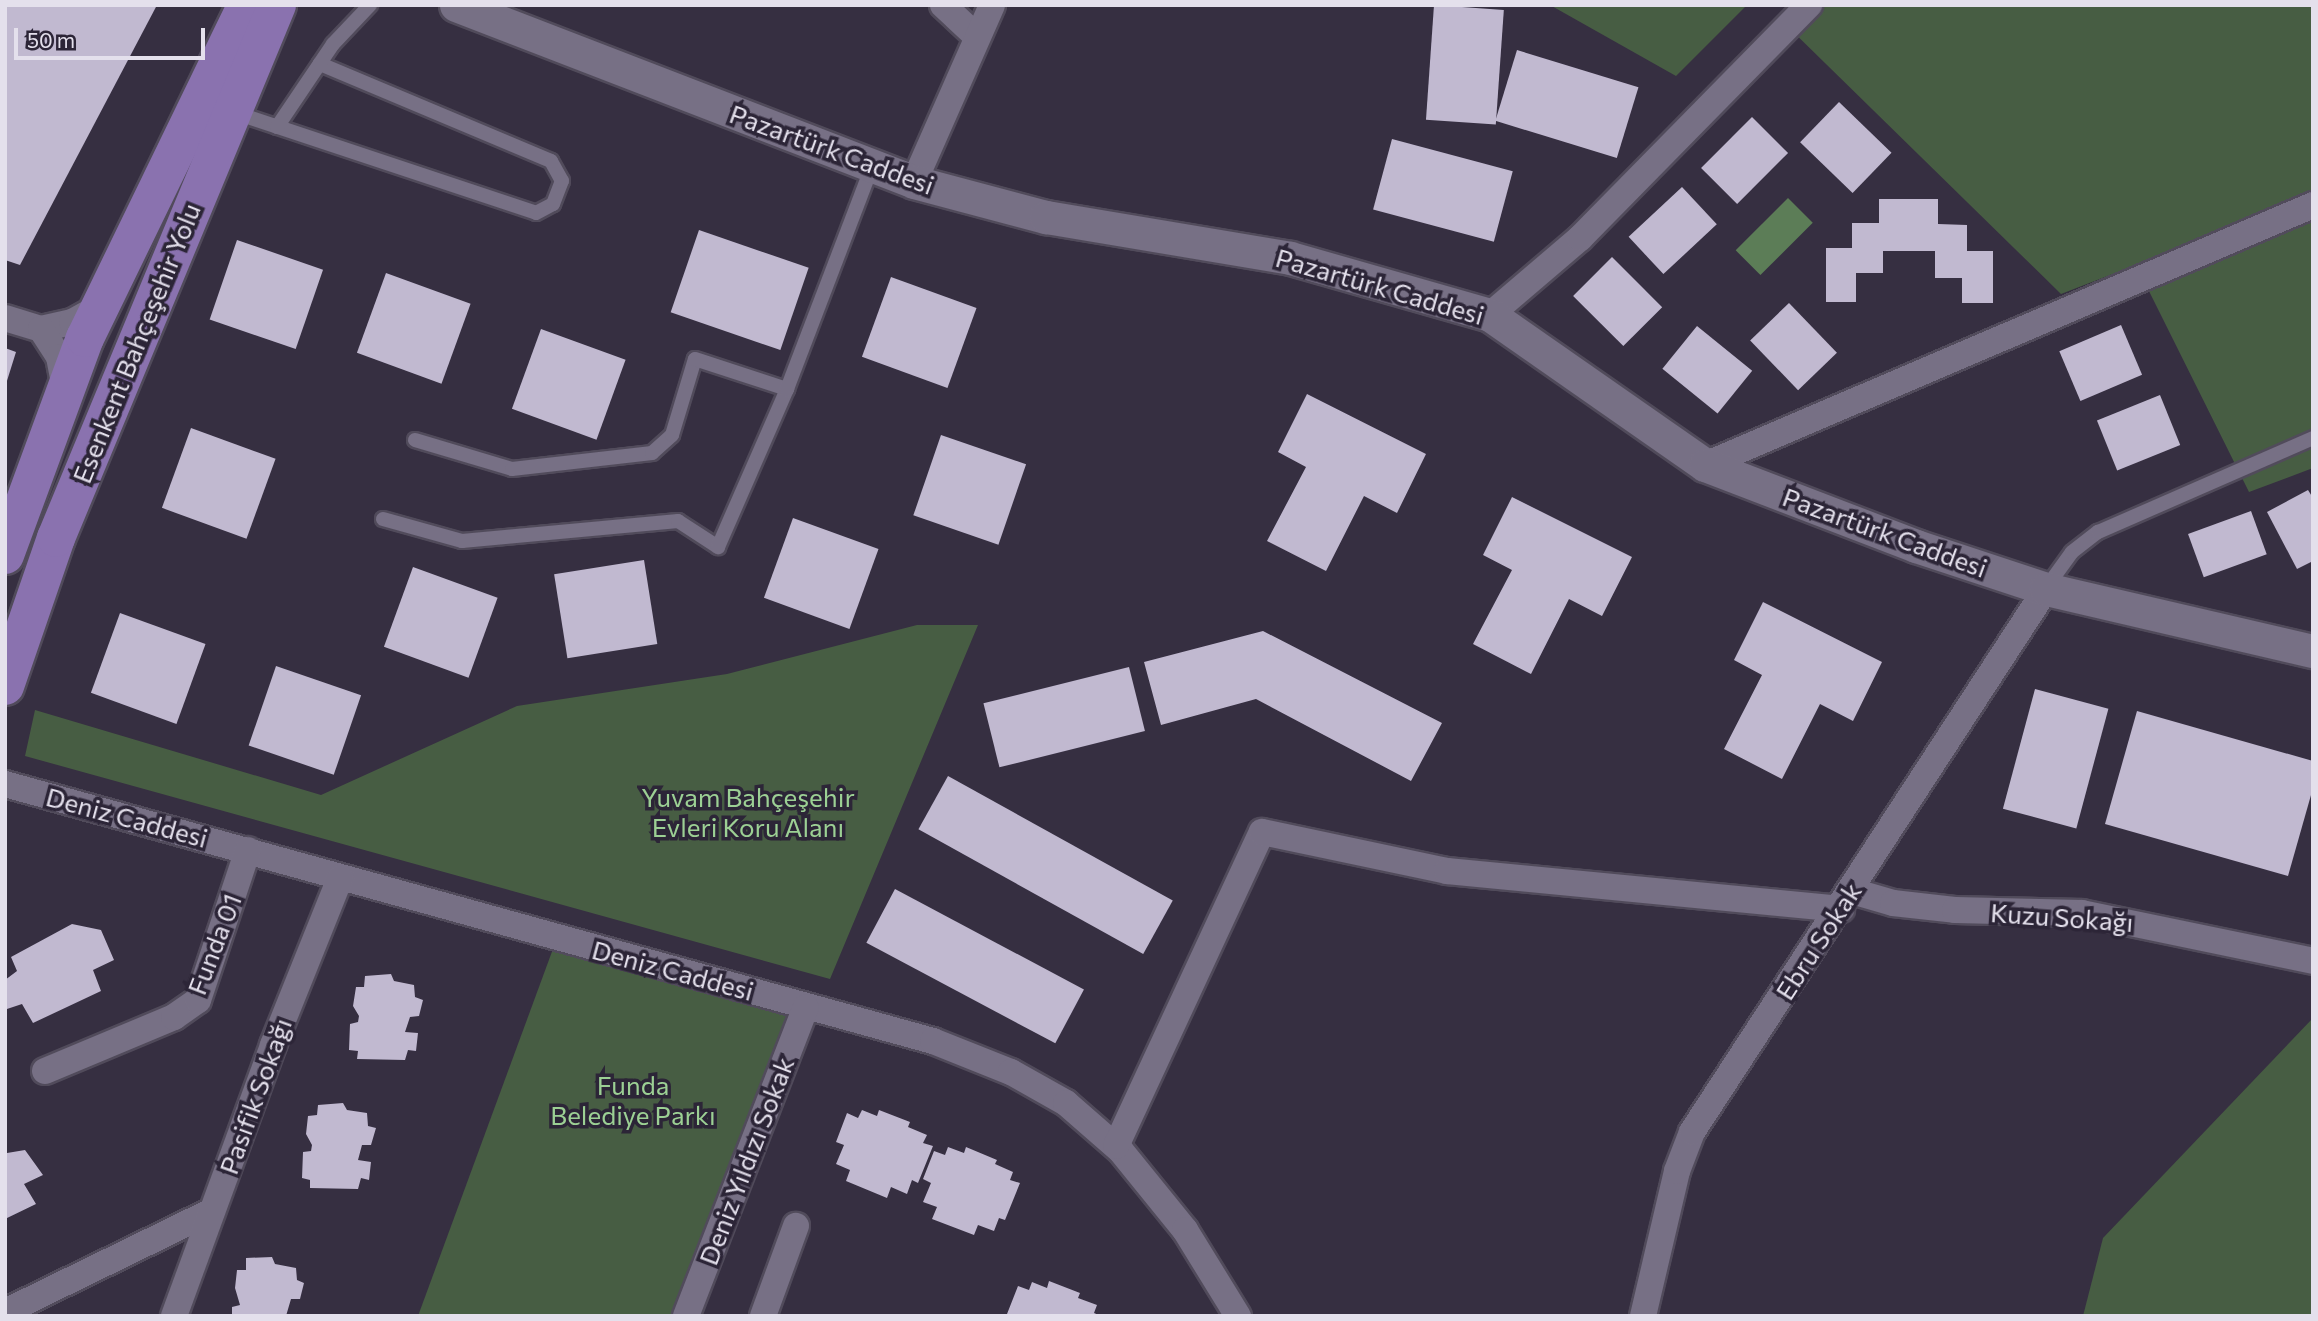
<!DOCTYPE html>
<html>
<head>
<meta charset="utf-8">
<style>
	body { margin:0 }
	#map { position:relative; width:2318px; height:1321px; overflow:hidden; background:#362f41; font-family:Commissioner,sans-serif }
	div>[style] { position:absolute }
	.green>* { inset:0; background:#475d43 }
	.water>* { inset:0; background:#5c7d57; transform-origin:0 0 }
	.building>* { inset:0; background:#c1b9d0; transform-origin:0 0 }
	.roads { filter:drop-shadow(2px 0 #514b5b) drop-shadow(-2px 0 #514b5b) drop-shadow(0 2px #514b5b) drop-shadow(0 -2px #514b5b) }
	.service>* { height:14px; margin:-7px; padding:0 7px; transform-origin:7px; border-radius:7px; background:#777085 }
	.minor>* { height:26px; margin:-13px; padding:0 13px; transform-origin:13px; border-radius:13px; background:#777085 }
	.tertiary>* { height:33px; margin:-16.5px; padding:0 16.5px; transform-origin:16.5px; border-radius:16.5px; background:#777085 }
	.primary>* { height:38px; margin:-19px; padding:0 19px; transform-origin:19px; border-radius:19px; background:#8a72af }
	span { translate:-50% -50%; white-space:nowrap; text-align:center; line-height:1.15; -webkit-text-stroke:7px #2c2537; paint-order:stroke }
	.street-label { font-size:26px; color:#e4e0ec }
	.park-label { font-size:26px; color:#9cd094 }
	.frame { position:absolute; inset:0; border:7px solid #e4e0ec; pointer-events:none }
	.scale { position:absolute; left:14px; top:28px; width:191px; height:32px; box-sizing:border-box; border:4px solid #e4e0ec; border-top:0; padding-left:9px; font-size:21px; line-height:24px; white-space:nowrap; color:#e4e0ec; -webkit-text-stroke:5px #2c2537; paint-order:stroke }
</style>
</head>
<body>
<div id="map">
	<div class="green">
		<div style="clip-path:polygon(1550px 5px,1747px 5px,1676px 76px)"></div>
		<div style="clip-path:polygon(1792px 5px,2313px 5px,2313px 468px,2249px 492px,2136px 265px,2061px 294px,1780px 19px)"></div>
		<div style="clip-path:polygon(917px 625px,978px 625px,830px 979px,25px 756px,35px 710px,321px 795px,517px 706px,727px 674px)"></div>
		<div style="clip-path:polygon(557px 938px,806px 1007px,686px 1316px,418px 1316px)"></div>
		<div style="clip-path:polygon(2313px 1018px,2313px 1316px,2083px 1316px,2103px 1238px)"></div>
	</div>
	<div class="water">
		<div style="left:1788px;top:198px;width:35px;height:74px;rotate:45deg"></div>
	</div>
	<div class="building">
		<div style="clip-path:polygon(5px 5px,157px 5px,20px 265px,5px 260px)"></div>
		<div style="left:1434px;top:5px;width:70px;height:115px;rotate:4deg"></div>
		<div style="left:1517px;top:50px;width:127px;height:74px;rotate:17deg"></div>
		<div style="left:1839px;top:102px;width:73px;height:56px;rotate:44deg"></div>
		<div style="left:1752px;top:117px;width:51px;height:72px;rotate:45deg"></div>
		<div style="left:1392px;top:139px;width:125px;height:73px;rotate:15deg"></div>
		<div style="left:1682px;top:187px;width:51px;height:73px;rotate:47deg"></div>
		<div style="clip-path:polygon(1879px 199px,1938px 199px,1938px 224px,1967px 225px,1967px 251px,1993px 251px,1993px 303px,1962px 303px,1962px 278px,1935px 278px,1935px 251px,1883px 251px,1883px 273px,1856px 273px,1856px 302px,1826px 302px,1826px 248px,1852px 248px,1852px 223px,1879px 223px)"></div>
		<div style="left:699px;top:230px;width:116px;height:87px;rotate:19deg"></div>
		<div style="left:237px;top:240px;width:91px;height:84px;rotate:19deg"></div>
		<div style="left:1612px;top:257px;width:71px;height:55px;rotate:45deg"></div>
		<div style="left:386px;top:273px;width:90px;height:85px;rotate:20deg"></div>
		<div style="left:891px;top:277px;width:91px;height:85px;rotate:20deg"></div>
		<div style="left:1789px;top:303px;width:69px;height:54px;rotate:46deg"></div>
		<div style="left:2121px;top:325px;width:54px;height:67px;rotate:67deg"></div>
		<div style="left:1697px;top:326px;width:71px;height:55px;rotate:39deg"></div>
		<div style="left:541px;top:329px;width:90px;height:85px;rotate:20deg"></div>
		<div style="clip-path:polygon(5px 348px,16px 352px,6px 384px,5px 384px)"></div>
		<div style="clip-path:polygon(1307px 394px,1426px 454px,1397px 513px,1364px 496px,1326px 571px,1267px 541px,1306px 467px,1278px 452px)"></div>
		<div style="left:2160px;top:395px;width:54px;height:68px;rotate:68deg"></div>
		<div style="left:191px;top:428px;width:90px;height:85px;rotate:20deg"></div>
		<div style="left:941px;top:435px;width:90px;height:85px;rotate:19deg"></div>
		<div style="clip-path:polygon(2308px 490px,2313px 498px,2313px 561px,2297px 569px,2267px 512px)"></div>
		<div style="clip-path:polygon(1512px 497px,1632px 557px,1602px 616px,1569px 599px,1531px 674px,1473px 644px,1512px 570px,1483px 555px)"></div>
		<div style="left:2251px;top:511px;width:46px;height:67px;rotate:70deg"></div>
		<div style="left:793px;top:518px;width:91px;height:85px;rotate:20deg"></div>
		<div style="left:644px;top:560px;width:85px;height:91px;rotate:81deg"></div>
		<div style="left:413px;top:567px;width:90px;height:85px;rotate:20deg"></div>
		<div style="clip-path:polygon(1763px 602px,1882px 662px,1853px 721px,1820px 704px,1782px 779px,1724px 749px,1762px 675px,1734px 660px)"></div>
		<div style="left:120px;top:613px;width:91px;height:85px;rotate:20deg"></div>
		<div style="clip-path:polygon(1263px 631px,1442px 723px,1411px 781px,1256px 699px,1161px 725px,1144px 662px)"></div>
		<div style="left:276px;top:666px;width:90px;height:84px;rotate:19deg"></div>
		<div style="left:1129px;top:667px;width:66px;height:150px;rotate:76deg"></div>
		<div style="left:2035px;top:689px;width:76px;height:124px;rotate:15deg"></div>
		<div style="clip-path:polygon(2137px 711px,2313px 761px,2313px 788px,2288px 876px,2105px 824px)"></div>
		<div style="left:948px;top:776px;width:257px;height:61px;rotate:29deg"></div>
		<div style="left:895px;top:889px;width:214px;height:61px;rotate:28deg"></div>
		<div style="clip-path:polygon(72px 924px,101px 930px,114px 960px,93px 970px,101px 991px,33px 1023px,22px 1004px,7px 1009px,5px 980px,17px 971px,11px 957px)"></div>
		<div style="clip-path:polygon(391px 974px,394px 981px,414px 985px,415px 997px,423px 1000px,419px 1016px,410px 1017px,405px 1032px,418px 1033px,416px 1051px,408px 1050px,405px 1060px,357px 1059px,358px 1051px,349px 1050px,350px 1024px,358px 1022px,359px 1016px,353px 1006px,356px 987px,364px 987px,365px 976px)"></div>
		<div style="clip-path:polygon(343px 1103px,347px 1110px,367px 1113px,368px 1126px,376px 1128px,371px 1145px,362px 1145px,358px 1160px,371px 1162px,369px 1180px,361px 1178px,358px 1189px,310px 1188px,310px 1180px,302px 1178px,303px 1152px,311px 1151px,312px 1145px,306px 1134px,308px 1116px,317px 1115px,318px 1105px)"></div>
		<div style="clip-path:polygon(862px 1110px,877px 1116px,879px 1110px,910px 1122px,908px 1127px,927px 1135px,923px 1143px,933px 1146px,918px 1183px,912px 1180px,907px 1194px,891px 1187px,887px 1198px,846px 1181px,850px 1170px,836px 1164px,844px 1145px,836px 1142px,847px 1113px,858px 1118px)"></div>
		<div style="clip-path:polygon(948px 1147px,964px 1153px,966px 1147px,997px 1160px,995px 1164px,1013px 1172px,1010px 1180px,1020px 1183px,1005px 1220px,999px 1218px,994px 1231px,978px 1225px,974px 1235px,932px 1219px,937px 1207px,923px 1202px,931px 1183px,923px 1179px,934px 1151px,945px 1155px)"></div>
		<div style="clip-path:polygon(5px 1149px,7px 1153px,25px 1150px,43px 1175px,24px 1184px,36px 1204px,5px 1219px)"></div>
		<div style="clip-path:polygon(272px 1257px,275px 1264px,296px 1268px,297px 1280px,304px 1283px,300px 1299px,291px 1299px,286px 1316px,232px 1316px,232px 1307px,240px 1305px,235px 1288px,237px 1270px,246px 1270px,246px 1258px)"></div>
		<div style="clip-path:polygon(1049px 1281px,1080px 1293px,1078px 1298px,1097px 1305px,1094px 1313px,1101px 1316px,1007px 1314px,1018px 1286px,1029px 1290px,1032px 1282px,1047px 1288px)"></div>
	</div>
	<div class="roads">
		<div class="service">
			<div style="left:233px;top:112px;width:319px;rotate:18.4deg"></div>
			<div style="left:536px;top:213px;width:19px;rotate:-28deg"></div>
			<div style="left:553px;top:204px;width:25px;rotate:-69deg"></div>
			<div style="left:562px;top:181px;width:23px;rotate:-119deg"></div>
			<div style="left:551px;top:161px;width:251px;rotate:-157.2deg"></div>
			<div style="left:277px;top:127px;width:100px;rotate:-56deg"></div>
			<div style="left:333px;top:44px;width:54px;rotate:-46.5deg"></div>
			<div style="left:415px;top:440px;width:101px;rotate:16.6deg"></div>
			<div style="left:512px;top:469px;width:141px;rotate:-6.5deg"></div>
			<div style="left:652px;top:453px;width:27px;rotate:-42deg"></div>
			<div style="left:672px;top:435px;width:79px;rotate:-73.2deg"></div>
			<div style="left:695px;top:359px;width:97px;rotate:18.1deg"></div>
			<div style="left:383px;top:519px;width:82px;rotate:15.6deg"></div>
			<div style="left:462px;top:541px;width:217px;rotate:-5.3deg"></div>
			<div style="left:678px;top:521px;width:48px;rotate:33deg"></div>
			<div style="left:718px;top:547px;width:172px;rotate:-66.4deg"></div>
			<div style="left:787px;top:389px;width:239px;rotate:-69.1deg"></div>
			<div style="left:2046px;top:588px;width:44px;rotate:-54.2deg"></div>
			<div style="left:2072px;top:552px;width:33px;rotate:-38deg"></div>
			<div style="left:2098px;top:532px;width:235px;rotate:-23.6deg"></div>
		</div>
		<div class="minor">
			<div style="left:943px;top:5px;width:44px;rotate:43.2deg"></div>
			<div style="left:914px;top:182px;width:193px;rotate:-66.2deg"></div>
			<div style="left:1490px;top:315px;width:118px;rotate:-40.5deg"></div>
			<div style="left:1580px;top:238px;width:327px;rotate:-45.5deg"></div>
			<div style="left:5px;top:318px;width:38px;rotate:17deg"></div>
			<div style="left:41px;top:329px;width:32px;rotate:-13deg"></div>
			<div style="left:72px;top:322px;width:33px;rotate:-29deg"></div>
			<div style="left:41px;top:329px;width:33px;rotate:57deg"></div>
			<div style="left:59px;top:357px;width:32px;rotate:79deg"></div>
			<div style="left:1705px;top:465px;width:661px;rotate:-23.15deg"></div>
			<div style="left:5px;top:784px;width:963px;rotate:15.48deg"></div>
			<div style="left:933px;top:1041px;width:84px;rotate:21.7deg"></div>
			<div style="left:1011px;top:1072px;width:63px;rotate:29.4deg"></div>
			<div style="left:1066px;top:1103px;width:73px;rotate:41.1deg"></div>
			<div style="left:1121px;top:1151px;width:102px;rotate:51deg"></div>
			<div style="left:1185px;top:1230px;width:101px;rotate:58.4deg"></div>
			<div style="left:1852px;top:891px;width:43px;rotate:16.3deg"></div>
			<div style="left:1893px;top:903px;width:62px;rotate:6.4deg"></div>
			<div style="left:1955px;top:910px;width:127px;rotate:1.4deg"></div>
			<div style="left:2082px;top:913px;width:236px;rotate:11.7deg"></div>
			<div style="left:45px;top:1071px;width:140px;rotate:-22.7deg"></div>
			<div style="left:174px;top:1017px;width:29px;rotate:-35deg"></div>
			<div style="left:198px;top:1000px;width:158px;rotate:-71.6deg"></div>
			<div style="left:1116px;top:1146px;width:346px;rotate:-65.1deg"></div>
			<div style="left:1262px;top:832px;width:189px;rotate:11.9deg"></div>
			<div style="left:1447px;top:871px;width:396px;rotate:5.5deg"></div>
			<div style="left:5px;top:1312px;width:230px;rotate:-26deg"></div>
			<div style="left:174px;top:1316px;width:289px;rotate:-69.9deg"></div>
			<div style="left:273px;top:1045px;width:180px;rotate:-68.1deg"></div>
			<div style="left:686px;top:1316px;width:331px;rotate:-68.8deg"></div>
			<div style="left:763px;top:1316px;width:96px;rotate:-69.9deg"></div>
			<div style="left:1643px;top:1316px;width:149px;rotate:-76.8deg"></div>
			<div style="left:1677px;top:1171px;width:42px;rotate:-69deg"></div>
			<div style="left:1692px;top:1132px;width:648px;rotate:-56.9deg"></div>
		</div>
		<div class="tertiary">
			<div style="left:456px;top:5px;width:491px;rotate:21.1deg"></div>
			<div style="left:914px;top:182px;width:137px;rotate:14.9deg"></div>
			<div style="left:1046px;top:217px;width:247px;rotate:9.5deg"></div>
			<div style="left:1290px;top:258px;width:208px;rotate:15.9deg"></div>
			<div style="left:1490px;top:315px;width:262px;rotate:34.9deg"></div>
			<div style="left:1705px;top:465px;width:226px;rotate:21deg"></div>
			<div style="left:1916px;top:546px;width:137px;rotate:18.3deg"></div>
			<div style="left:2046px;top:589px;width:274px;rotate:13.1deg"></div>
		</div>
		<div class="primary">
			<div style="left:5px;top:555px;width:231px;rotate:-69.8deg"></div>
			<div style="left:85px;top:338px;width:370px;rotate:-64.1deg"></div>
			<div style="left:5px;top:686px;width:157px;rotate:-71deg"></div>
			<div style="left:56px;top:538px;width:577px;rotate:-67.48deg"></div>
		</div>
	</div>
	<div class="street-label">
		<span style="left:832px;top:149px;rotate:20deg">Pazartürk Caddesi</span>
		<span style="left:1380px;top:286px;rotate:16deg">Pazartürk Caddesi</span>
		<span style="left:136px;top:343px;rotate:-68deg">Esenkent Bahçeşehir Yolu</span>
		<span style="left:1885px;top:532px;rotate:20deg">Pazartürk Caddesi</span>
		<span style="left:127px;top:817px;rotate:15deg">Deniz Caddesi</span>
		<span style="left:2062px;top:917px;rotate:4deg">Kuzu Sokağı</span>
		<span style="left:1818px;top:941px;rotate:-57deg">Ebru Sokak</span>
		<span style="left:214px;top:944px;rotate:-69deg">Funda 01</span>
		<span style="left:673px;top:970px;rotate:15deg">Deniz Caddesi</span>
		<span style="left:255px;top:1096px;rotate:-70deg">Pasifik Sokağı</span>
		<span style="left:746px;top:1161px;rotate:-69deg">Deniz Yıldızı Sokak</span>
	</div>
	<div class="park-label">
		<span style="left:748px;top:812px">Yuvam Bahçeşehir<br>Evleri Koru Alanı</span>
		<span style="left:633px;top:1100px">Funda<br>Belediye Parkı</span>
	</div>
	<div class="frame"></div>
	<div class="scale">50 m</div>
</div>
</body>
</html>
